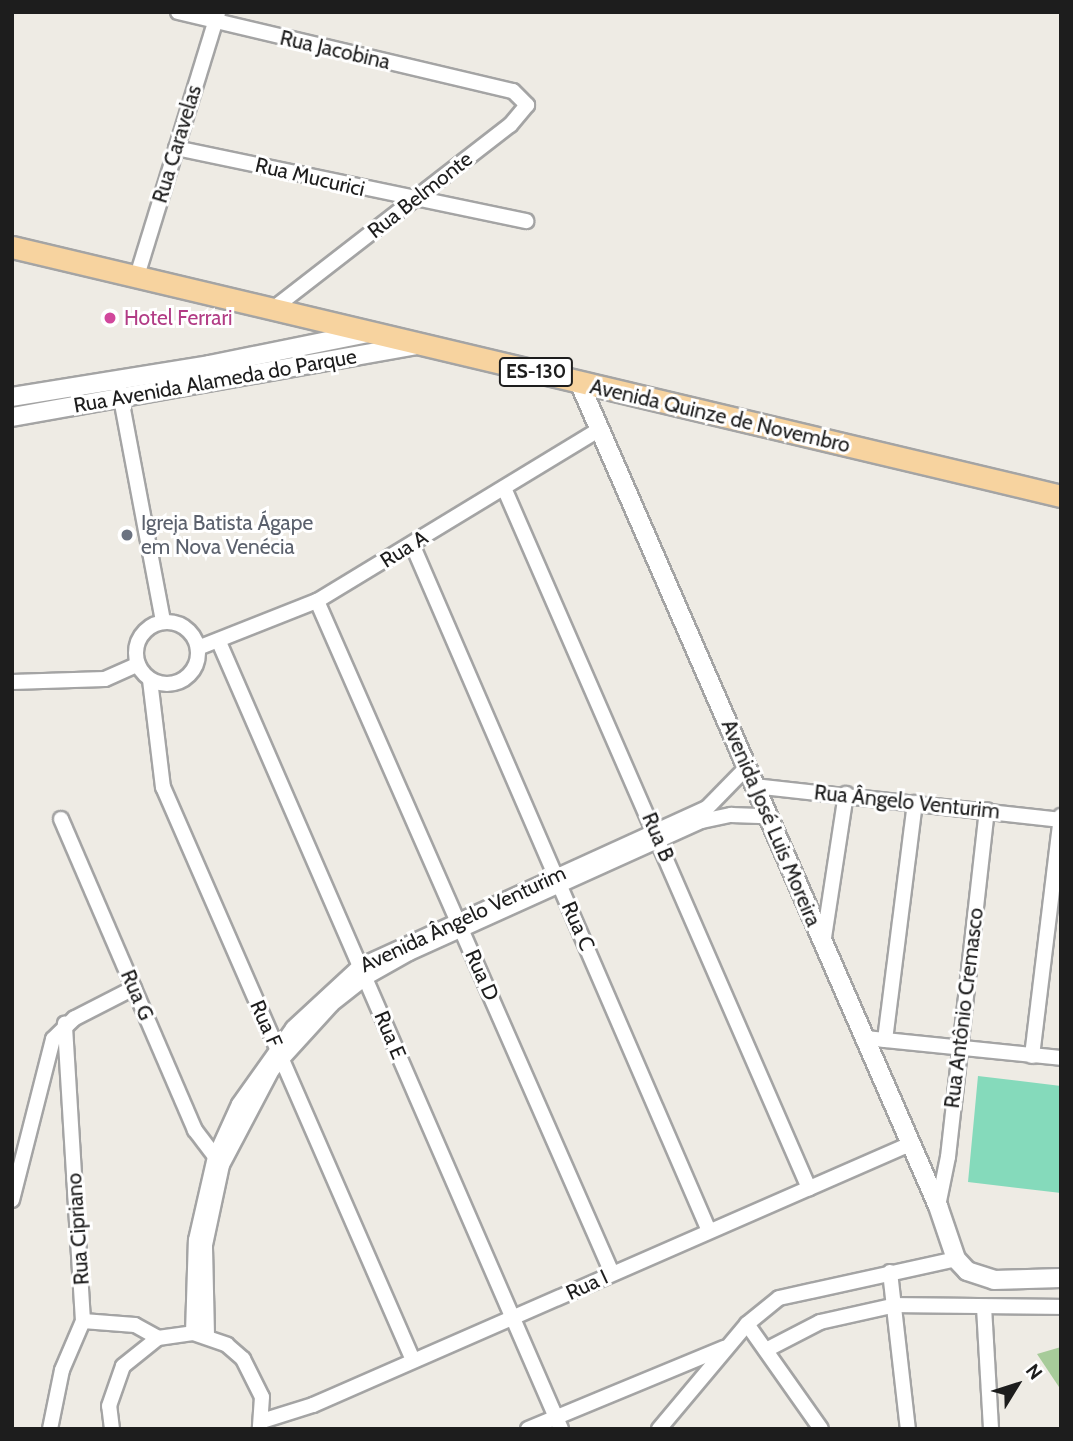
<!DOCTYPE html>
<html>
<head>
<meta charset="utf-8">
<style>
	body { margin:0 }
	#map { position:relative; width:1073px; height:1441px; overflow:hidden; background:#eeebe4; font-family:Cabin,sans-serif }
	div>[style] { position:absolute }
	.forest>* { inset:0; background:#a7cb9a }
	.pitch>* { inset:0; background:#85dabb }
	.roads { filter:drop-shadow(2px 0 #a4a4a4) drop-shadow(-2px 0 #a4a4a4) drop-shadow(0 2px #a4a4a4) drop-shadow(0 -2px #a4a4a4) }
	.minor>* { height:14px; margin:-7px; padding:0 7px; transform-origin:7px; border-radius:7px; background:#fff }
	.minor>.ring { margin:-7px; padding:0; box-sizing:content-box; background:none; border:14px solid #fff; border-radius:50% }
	.tertiary>* { height:18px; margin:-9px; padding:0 9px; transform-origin:9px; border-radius:9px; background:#fff }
	.primary>* { height:21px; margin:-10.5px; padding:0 10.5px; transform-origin:10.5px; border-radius:10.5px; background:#f7d39f }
	.dots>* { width:19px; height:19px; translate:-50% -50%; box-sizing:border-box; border:4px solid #fff; border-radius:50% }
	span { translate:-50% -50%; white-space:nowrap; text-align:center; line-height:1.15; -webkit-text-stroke:6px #fff; paint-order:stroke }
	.shield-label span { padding:2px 5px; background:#fff; border:2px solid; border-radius:5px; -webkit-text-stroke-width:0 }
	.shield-label { font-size:19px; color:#1d1d1d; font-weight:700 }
	.street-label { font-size:21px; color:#1d1d1d }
	.hotel-label { font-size:21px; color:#b23c85 }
	.left { translate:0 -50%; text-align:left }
	.worship-label { font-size:21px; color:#5b616d }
	.frame { position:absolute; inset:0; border:14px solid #1d1d1d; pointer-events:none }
	.north { position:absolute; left:982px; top:1350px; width:70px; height:70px; -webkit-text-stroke:5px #fff; paint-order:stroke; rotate:52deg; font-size:19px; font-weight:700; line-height:28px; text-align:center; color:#1d1d1d }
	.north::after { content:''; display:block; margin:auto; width:24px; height:32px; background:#1d1d1d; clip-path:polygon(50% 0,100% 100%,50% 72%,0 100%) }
</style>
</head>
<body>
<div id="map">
	<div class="forest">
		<div style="clip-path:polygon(1061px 1347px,1061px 1390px,1037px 1354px)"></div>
	</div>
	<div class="pitch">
		<div style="clip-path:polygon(978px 1076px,1061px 1086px,1061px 1193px,968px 1182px)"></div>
	</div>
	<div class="roads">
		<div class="minor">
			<div style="left:178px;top:12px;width:344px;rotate:13.3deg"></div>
			<div style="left:513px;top:91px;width:20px;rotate:45deg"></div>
			<div style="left:527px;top:105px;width:26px;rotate:130deg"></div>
			<div style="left:510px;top:125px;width:299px;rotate:142.2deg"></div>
			<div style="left:176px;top:148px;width:358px;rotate:11.8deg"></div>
			<div style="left:137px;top:276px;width:275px;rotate:-72.9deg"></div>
			<div style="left:119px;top:388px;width:237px;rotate:79.3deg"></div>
			<div style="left:504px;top:488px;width:764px;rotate:66.46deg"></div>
			<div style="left:412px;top:544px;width:748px;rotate:66.62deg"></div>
			<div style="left:317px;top:601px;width:734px;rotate:66.3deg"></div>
			<div class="ring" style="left:136px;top:622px;width:48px;height:48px"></div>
			<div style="left:219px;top:642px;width:858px;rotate:66.51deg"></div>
			<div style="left:198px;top:648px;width:128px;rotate:-21.6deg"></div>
			<div style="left:317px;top:601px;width:331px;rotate:-31.3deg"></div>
			<div style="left:150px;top:680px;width:108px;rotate:83.1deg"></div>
			<div style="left:163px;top:787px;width:625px;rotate:66.43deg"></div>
			<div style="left:12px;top:682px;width:93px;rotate:-1.8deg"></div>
			<div style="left:105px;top:679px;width:36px;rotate:-24deg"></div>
			<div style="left:754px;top:786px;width:309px;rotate:6.3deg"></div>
			<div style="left:61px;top:819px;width:339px;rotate:66.7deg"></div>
			<div style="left:195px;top:1130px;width:41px;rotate:52.9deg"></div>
			<div style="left:823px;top:944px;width:152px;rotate:-81.3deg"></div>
			<div style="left:865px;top:1038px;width:197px;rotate:5.8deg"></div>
			<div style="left:885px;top:1040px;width:239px;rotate:-82.8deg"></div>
			<div style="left:1032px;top:1056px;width:242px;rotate:-83.1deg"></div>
			<div style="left:12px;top:1200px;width:166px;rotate:-75.7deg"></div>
			<div style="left:53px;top:1039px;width:30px;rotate:-44deg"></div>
			<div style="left:75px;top:1018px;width:66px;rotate:-27deg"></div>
			<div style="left:938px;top:1206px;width:50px;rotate:-78.5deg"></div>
			<div style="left:948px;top:1157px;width:349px;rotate:-83.6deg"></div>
			<div style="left:890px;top:1272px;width:158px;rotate:83.5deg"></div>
			<div style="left:984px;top:1307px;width:122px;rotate:86.7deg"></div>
			<div style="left:83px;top:1321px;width:52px;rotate:4.4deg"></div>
			<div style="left:135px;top:1325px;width:26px;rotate:29deg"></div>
			<div style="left:747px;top:1324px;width:128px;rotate:54.8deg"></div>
			<div style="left:193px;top:1333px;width:93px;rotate:-88.2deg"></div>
			<div style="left:196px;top:1240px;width:85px;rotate:-77.1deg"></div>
			<div style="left:215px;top:1157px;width:58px;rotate:-65.6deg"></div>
			<div style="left:239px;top:1104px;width:93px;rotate:-54.6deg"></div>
			<div style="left:293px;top:1028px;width:91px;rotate:-42.8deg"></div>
			<div style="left:360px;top:966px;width:381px;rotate:-24.5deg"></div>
			<div style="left:707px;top:808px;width:56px;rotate:-45.7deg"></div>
			<div style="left:207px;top:1336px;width:91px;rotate:-91.3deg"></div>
			<div style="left:205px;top:1245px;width:82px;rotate:-78deg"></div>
			<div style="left:222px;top:1165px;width:107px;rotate:-62.2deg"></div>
			<div style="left:272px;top:1070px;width:89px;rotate:-47.7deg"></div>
			<div style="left:332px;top:1004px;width:42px;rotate:-38.2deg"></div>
			<div style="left:365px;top:978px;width:51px;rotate:-29.6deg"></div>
			<div style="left:409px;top:953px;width:321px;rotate:-24.3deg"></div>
			<div style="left:702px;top:821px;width:30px;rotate:-12deg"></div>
			<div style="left:731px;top:815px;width:35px;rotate:2deg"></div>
			<div style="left:766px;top:1350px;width:61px;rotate:-27.4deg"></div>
			<div style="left:820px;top:1322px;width:78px;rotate:-12.6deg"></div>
			<div style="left:896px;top:1305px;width:165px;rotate:0.7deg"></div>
			<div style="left:262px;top:1421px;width:53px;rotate:-17.4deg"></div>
			<div style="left:313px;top:1405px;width:652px;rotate:-23.61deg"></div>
			<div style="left:50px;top:1429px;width:60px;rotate:-78.5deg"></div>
			<div style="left:62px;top:1370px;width:53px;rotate:-66.8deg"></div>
			<div style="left:83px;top:1321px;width:298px;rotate:-93.5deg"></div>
			<div style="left:112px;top:1429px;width:23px;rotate:-97deg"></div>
			<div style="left:109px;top:1406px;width:42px;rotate:-70.7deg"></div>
			<div style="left:123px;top:1366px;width:45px;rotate:-38.7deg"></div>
			<div style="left:158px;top:1338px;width:35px;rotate:-8deg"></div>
			<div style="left:193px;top:1333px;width:36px;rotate:19deg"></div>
			<div style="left:227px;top:1345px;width:21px;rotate:41deg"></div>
			<div style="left:243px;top:1359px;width:42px;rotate:63.4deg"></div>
			<div style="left:262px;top:1397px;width:32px;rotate:94deg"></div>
			<div style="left:528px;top:1429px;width:212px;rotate:-22.5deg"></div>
			<div style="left:659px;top:1429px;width:137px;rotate:-50deg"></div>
			<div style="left:747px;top:1324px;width:41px;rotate:-39.1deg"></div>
			<div style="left:779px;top:1298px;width:181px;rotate:-12.4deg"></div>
		</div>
		<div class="tertiary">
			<div style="left:579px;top:382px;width:899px;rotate:66.46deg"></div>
			<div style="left:938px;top:1206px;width:56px;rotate:71.2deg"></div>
			<div style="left:956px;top:1259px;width:16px;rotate:47deg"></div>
			<div style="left:967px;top:1271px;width:28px;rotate:18deg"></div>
			<div style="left:994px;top:1280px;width:67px;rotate:-1.7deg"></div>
			<div style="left:12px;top:397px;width:200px;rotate:-9.2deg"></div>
			<div style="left:209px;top:365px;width:161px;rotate:-11.4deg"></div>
			<div style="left:12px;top:417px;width:409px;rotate:-10.1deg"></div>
		</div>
		<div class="primary">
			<div style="left:12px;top:247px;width:1078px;rotate:13.35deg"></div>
		</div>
	</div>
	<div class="dots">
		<div style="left:110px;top:318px;background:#d1479c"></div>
		<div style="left:127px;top:535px;background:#6b7280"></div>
	</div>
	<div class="shield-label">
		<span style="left:536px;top:372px">ES-130</span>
	</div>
	<div class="street-label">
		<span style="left:335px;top:50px;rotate:13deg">Rua Jacobina</span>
		<span style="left:177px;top:144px;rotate:-73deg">Rua Caravelas</span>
		<span style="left:310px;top:177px;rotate:13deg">Rua Mucurici</span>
		<span style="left:420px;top:195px;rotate:-38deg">Rua Belmonte</span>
		<span style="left:215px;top:381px;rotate:-10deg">Rua Avenida Alameda do Parque</span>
		<span style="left:720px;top:416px;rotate:13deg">Avenida Quinze de Novembro</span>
		<span style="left:404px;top:549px;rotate:-32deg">Rua A</span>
		<span style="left:907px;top:802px;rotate:6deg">Rua Ângelo Venturim</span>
		<span style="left:771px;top:823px;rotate:67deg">Avenida José Luis Moreira</span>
		<span style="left:658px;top:837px;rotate:67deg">Rua B</span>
		<span style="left:463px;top:919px;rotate:-25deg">Avenida Ângelo Venturim</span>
		<span style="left:578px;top:926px;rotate:66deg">Rua C</span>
		<span style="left:482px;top:975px;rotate:66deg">Rua D</span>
		<span style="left:137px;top:995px;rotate:67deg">Rua G</span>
		<span style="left:964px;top:1008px;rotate:-83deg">Rua Antônio Cremasco</span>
		<span style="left:266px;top:1024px;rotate:66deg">Rua F</span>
		<span style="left:390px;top:1035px;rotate:67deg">Rua E</span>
		<span style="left:78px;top:1229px;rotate:-94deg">Rua Cipriano</span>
		<span style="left:587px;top:1285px;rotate:-25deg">Rua I</span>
	</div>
	<div class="hotel-label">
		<span class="left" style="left:124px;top:318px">Hotel Ferrari</span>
	</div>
	<div class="worship-label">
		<span class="left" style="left:141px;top:535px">Igreja Batista Ágape<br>em Nova Venécia</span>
	</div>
	<div class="frame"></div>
	<div class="north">N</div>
</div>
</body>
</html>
